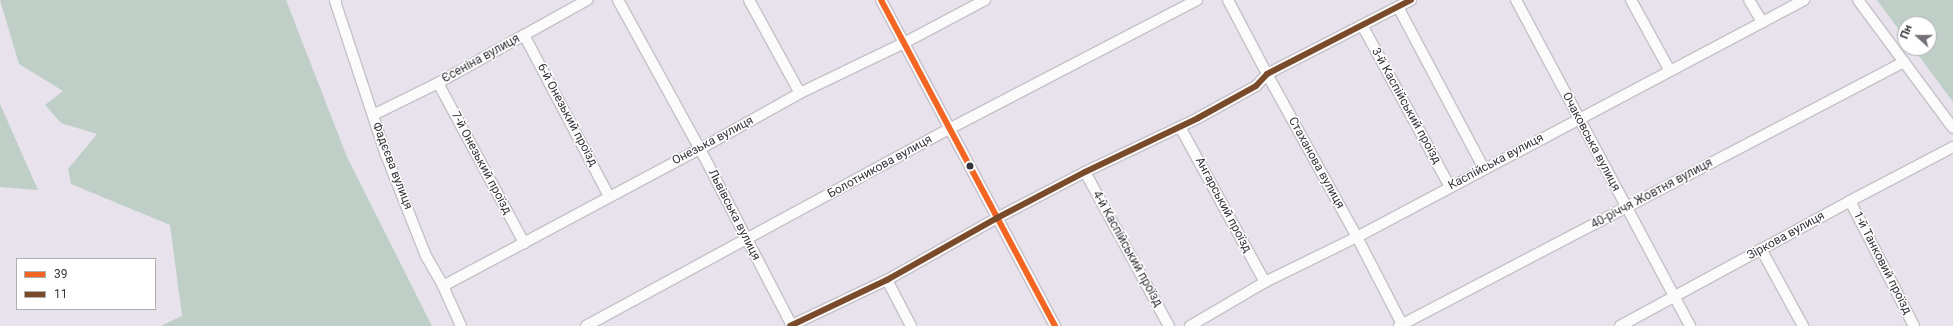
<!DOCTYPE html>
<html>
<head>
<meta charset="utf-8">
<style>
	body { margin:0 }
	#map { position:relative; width:1953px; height:326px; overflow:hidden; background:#e7e2ec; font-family:Roboto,sans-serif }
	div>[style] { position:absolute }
	.green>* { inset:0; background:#bfcfc7 }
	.roads { filter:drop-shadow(1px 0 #c5c1c8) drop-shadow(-1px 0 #c5c1c8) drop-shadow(0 1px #c5c1c8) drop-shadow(0 -1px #c5c1c8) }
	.street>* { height:10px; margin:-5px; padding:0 5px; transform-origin:5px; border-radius:5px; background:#fbfbfc }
	.bus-1>* { height:6px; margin:-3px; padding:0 3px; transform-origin:3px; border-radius:3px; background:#f26522 }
	.bus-2>* { height:6px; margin:-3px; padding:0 3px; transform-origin:3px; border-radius:3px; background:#7a4b2a }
	.dots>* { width:11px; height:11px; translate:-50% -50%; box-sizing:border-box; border:2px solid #fff; border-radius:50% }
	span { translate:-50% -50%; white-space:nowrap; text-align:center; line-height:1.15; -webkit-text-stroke:3px #fff; paint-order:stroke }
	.street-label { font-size:12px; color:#37333a }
	.legend { position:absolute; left:16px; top:258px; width:140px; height:52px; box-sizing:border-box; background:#fff; border:1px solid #afadb0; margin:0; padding:5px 7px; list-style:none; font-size:12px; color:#37333a }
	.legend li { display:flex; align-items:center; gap:8px; height:20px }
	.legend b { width:20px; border:1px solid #afadb0 }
	.north { position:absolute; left:1897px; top:16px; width:40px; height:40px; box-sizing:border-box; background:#fff; border:1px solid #afadb0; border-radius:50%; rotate:291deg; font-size:11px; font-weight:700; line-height:16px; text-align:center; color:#37333a }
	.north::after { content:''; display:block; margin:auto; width:14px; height:18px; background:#757078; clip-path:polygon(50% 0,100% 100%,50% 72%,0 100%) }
</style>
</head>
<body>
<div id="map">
	<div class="green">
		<div style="clip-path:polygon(0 0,286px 0,347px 157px,432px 326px,161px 326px,182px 316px,170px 225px,71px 184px,68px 169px,97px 134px,61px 123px,45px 105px,63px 91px,19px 64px)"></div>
		<div style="clip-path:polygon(1877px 0,1953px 0,1953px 102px,1913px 48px,1929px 48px,1929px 24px,1905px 24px,1905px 38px)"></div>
		<div style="clip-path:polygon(0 104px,38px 190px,0 187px)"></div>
	</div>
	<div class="roads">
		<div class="street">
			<div style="left:336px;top:0;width:1px;rotate:135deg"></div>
			<div style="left:335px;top:1px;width:162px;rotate:71.7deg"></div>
			<div style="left:386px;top:155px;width:109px;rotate:68.4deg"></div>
			<div style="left:426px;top:256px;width:34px;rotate:60deg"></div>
			<div style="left:443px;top:286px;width:44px;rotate:65.8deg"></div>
			<div style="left:618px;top:0;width:170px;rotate:61.2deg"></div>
			<div style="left:700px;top:149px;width:199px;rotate:62.5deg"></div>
			<div style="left:749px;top:0;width:106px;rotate:61.3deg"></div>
			<div style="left:881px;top:0;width:370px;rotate:61.9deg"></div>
			<div style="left:1228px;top:0;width:84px;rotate:62.2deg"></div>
			<div style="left:1267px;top:74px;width:186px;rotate:61.1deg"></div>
			<div style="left:1357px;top:237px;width:100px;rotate:62.7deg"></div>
			<div style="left:1516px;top:0;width:370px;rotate:61.9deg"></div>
			<div style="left:1631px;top:0;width:81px;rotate:61.2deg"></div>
			<div style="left:1749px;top:0;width:26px;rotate:59deg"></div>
			<div style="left:1858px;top:0;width:159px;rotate:53.4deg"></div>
			<div style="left:1398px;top:7px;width:183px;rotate:62deg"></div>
			<div style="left:1362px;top:25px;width:184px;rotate:61.5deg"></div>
			<div style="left:524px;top:35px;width:182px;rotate:62.2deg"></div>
			<div style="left:438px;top:83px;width:182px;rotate:61.7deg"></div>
			<div style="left:373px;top:115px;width:72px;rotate:-26.2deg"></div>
			<div style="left:438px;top:83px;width:171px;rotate:-29.1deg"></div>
			<div style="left:1180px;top:127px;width:177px;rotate:61.3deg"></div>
			<div style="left:1085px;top:172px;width:175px;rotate:61.4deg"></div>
			<div style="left:1850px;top:201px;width:140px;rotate:62.9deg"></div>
			<div style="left:1761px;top:249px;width:88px;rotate:61.4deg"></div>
			<div style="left:887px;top:280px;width:52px;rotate:62.4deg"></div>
			<div style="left:443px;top:286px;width:291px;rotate:-28.1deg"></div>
			<div style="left:700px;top:149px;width:115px;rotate:-29.2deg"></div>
			<div style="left:800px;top:93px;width:115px;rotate:-25.7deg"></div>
			<div style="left:904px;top:43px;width:92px;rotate:-28deg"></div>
			<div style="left:586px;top:326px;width:413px;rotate:-28.5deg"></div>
			<div style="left:949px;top:129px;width:280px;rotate:-27.5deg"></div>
			<div style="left:790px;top:326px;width:107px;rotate:-25.4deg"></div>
			<div style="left:887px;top:280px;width:126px;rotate:-29.4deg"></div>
			<div style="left:997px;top:218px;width:99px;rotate:-27.6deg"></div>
			<div style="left:1085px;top:172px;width:125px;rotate:-25.5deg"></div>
			<div style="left:1198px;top:118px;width:66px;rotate:-28.9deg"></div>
			<div style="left:1256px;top:86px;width:16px;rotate:-47deg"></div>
			<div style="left:1267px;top:74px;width:162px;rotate:-27.2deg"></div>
			<div style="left:1190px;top:326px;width:87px;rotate:-30.4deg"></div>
			<div style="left:1265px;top:282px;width:102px;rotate:-26.1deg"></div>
			<div style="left:1357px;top:237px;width:506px;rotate:-27.93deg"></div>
			<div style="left:1399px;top:326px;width:570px;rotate:-27.6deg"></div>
			<div style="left:1620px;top:326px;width:262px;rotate:-28.5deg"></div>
			<div style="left:1850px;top:201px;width:116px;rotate:-27.7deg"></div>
		</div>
	</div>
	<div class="bus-1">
		<div style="left:881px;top:0;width:370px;rotate:61.9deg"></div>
	</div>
	<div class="bus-2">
		<div style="left:790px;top:326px;width:107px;rotate:-25.4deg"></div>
		<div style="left:887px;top:280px;width:126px;rotate:-29.4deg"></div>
		<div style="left:997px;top:218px;width:99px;rotate:-27.6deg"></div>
		<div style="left:1085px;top:172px;width:125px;rotate:-25.5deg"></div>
		<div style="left:1198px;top:118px;width:66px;rotate:-28.9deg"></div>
		<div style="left:1256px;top:86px;width:16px;rotate:-47deg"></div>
		<div style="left:1267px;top:74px;width:162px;rotate:-27.2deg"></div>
	</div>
	<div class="dots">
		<div style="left:970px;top:166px;background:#37333a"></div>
	</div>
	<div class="street-label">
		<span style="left:481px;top:59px;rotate:-29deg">Єсеніна вулиця</span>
		<span style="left:1406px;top:106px;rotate:61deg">3-й Каспійський проїзд</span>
		<span style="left:567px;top:115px;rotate:62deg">6-й Онезький проїзд</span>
		<span style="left:713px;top:141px;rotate:-28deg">Онезька вулиця</span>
		<span style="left:1591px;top:142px;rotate:62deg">Очаковська вулиця</span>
		<span style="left:1496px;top:162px;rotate:-28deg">Каспійська вулиця</span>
		<span style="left:481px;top:163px;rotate:62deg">7-й Онезький проїзд</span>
		<span style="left:1316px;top:163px;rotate:61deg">Стаханова вулиця</span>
		<span style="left:392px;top:166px;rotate:69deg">Фадєєва вулиця</span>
		<span style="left:880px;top:167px;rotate:-29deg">Болотникова вулиця</span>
		<span style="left:1652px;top:194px;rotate:-28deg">40-річчя Жовтня вулиця</span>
		<span style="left:1223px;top:205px;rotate:62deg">Ангарський проїзд</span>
		<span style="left:734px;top:215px;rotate:63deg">Львівська вулиця</span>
		<span style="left:1786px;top:236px;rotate:-29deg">Зіркова вулиця</span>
		<span style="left:1127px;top:249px;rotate:61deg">4-й Каспійський проїзд</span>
		<span style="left:1882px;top:263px;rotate:63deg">1-й Танковий проїзд</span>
	</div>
	<ul class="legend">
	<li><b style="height:5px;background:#f26522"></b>39</li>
	<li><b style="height:5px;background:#7a4b2a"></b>11</li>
	</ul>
	<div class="north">Пн</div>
</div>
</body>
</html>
